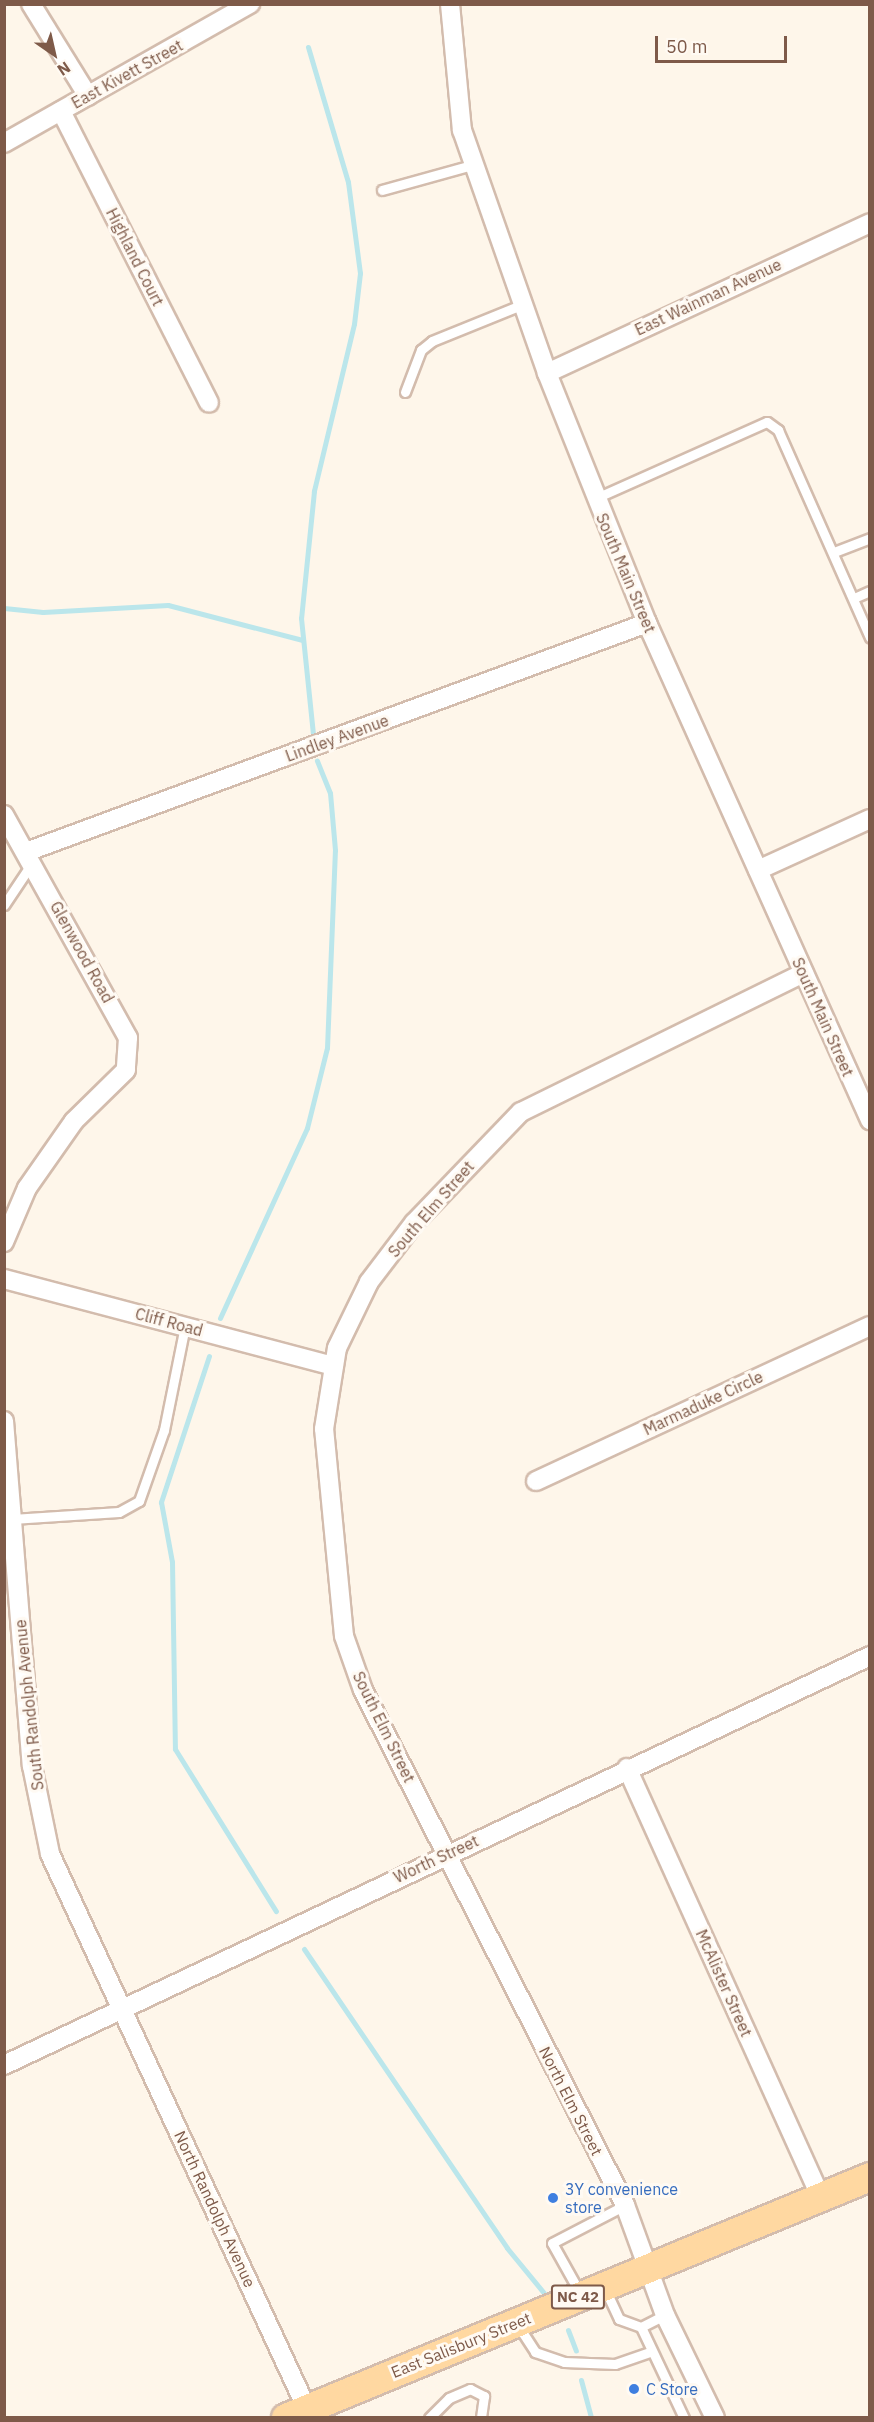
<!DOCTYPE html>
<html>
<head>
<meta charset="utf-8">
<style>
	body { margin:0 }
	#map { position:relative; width:874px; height:2422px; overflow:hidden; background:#fef6ea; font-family:"IBM Plex Sans",sans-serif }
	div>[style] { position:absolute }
	.stream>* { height:5px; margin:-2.5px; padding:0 2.5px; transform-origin:2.5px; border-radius:2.5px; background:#bbe6eb }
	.roads { filter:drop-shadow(2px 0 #d3bcad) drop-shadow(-2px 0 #d3bcad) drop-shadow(0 2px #d3bcad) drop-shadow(0 -2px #d3bcad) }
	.lane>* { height:9px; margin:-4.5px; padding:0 4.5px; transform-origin:4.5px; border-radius:4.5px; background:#fff }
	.street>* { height:18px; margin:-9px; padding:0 9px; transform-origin:9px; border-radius:9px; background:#fff }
	.primary>* { height:28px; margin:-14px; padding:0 14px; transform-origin:14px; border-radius:14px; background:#ffd8a1 }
	.dots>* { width:16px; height:16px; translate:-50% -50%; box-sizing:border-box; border:3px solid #fffaf3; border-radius:50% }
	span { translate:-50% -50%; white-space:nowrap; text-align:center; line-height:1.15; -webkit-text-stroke:6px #fffaf3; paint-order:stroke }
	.shield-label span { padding:2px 4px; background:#fffaf3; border:2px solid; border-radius:4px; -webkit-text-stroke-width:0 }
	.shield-label { font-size:15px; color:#7e5a49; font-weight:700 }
	.street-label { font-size:16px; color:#7e5a49 }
	.shop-label { font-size:16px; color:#366cbe }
	.left { translate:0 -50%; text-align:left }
	.frame { position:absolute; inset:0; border:6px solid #7e5a49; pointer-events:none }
	.north { position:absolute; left:24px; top:24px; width:60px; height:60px; -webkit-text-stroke:4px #fffaf3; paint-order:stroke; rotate:146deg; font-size:16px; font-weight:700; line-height:24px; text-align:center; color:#7e5a49 }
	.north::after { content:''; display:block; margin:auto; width:21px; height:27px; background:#7e5a49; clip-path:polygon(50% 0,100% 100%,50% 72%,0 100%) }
	.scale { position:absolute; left:655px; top:36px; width:132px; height:27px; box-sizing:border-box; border:3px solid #7e5a49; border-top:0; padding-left:8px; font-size:18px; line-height:21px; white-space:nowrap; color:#7e5a49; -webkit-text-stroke:4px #fffaf3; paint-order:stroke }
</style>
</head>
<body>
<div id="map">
	<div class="stream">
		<div style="left:308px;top:47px;width:141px;rotate:73.5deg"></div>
		<div style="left:348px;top:182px;width:92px;rotate:82.5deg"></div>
		<div style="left:360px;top:273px;width:51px;rotate:96.7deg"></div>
		<div style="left:354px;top:324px;width:172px;rotate:103.5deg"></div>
		<div style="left:314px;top:491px;width:128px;rotate:95.8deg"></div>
		<div style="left:301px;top:618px;width:117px;rotate:84.1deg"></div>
		<div style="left:4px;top:608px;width:39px;rotate:6deg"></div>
		<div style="left:43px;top:612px;width:125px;rotate:-3.2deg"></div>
		<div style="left:168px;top:605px;width:138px;rotate:14.6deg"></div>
		<div style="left:220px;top:1318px;width:209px;rotate:-65.4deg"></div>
		<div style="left:307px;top:1128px;width:82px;rotate:-76deg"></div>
		<div style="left:327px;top:1048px;width:198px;rotate:-87.7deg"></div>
		<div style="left:335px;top:850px;width:57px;rotate:-95deg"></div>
		<div style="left:330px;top:793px;width:35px;rotate:-112deg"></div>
		<div style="left:209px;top:1356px;width:154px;rotate:108.2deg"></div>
		<div style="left:161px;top:1502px;width:61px;rotate:79.6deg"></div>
		<div style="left:172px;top:1562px;width:187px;rotate:89.1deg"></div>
		<div style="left:175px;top:1749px;width:191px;rotate:58.1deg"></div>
		<div style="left:304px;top:1949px;width:361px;rotate:55.8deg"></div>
		<div style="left:507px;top:2248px;width:58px;rotate:50.6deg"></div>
		<div style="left:568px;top:2330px;width:22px;rotate:69deg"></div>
		<div style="left:581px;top:2380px;width:39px;rotate:75deg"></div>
	</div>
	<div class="roads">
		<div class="lane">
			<div style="left:382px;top:190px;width:93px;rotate:-15.5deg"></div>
			<div style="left:405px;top:392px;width:45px;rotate:-69.1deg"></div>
			<div style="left:421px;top:350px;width:14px;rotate:-39deg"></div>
			<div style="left:432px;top:341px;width:96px;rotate:-22deg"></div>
			<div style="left:596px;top:498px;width:187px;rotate:-24deg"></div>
			<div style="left:767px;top:422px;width:14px;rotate:36deg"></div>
			<div style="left:778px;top:430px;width:227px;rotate:66.1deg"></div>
			<div style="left:834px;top:552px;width:39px;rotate:-21deg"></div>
			<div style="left:854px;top:598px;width:17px;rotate:-24deg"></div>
			<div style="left:4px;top:905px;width:50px;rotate:-56.3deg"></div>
			<div style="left:12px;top:1519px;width:107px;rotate:-3.7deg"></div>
			<div style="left:119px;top:1512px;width:23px;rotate:-29deg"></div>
			<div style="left:139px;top:1501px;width:75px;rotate:-70.6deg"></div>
			<div style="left:164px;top:1430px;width:106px;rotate:-78.6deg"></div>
			<div style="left:605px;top:2289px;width:33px;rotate:65deg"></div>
			<div style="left:619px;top:2319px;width:23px;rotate:20deg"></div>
			<div style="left:641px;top:2327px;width:27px;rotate:-27deg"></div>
			<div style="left:580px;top:2293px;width:57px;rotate:-119.2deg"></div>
			<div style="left:552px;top:2243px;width:82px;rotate:-27.5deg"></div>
			<div style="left:519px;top:2327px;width:30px;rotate:57deg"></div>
			<div style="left:535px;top:2352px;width:31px;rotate:19deg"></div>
			<div style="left:564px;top:2362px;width:51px;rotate:2.2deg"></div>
			<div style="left:615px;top:2364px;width:39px;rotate:-19deg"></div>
			<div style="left:641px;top:2327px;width:101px;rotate:64.7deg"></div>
			<div style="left:429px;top:2418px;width:28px;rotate:-45deg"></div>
			<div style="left:449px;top:2398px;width:23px;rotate:-23deg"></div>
			<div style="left:470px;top:2389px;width:16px;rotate:27deg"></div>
			<div style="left:484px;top:2396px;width:22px;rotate:98deg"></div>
		</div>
		<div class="street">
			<div style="left:31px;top:4px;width:108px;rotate:58.2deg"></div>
			<div style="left:450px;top:4px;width:127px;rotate:84.6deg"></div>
			<div style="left:462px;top:130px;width:257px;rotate:70.7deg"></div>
			<div style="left:547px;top:373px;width:269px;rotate:68.2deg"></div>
			<div style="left:647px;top:623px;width:545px;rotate:65.83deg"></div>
			<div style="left:61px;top:111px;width:327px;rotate:63.1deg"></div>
			<div style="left:4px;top:143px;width:283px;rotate:-29.5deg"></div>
			<div style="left:547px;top:373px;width:356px;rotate:-24.9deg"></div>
			<div style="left:4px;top:815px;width:255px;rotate:60.9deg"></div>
			<div style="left:128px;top:1038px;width:32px;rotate:94deg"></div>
			<div style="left:126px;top:1070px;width:73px;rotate:135.6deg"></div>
			<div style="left:74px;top:1121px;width:82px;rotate:125deg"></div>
			<div style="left:27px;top:1188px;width:59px;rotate:113.1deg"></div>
			<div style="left:26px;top:852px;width:662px;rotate:-20.24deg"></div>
			<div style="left:758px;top:870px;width:123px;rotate:-24.5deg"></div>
			<div style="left:4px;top:1279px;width:341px;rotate:14.8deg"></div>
			<div style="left:4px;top:1421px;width:346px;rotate:85.4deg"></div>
			<div style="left:32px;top:1766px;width:90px;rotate:78.4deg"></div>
			<div style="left:50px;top:1854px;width:612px;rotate:65.15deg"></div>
			<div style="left:536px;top:1481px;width:368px;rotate:-24.9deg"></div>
			<div style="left:627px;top:1768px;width:471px;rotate:65.7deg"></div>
			<div style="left:4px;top:2065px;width:958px;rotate:-25.28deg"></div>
			<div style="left:715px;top:2418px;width:114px;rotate:-115.9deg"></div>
			<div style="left:665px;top:2315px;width:117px;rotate:-110deg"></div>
			<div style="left:625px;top:2205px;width:578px;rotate:-116.96deg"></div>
			<div style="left:363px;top:1690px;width:57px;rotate:-109.4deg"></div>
			<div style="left:344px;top:1636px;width:208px;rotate:-95.5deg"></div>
			<div style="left:324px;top:1429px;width:82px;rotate:-80.9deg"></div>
			<div style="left:337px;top:1348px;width:73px;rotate:-64.1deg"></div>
			<div style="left:369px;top:1282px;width:74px;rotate:-52.7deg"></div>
			<div style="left:414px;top:1223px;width:154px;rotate:-46.1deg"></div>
			<div style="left:521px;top:1112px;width:315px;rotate:-26.2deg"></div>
		</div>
		<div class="primary">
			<div style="left:286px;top:2418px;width:632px;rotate:-22.42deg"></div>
		</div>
	</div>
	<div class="dots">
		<div style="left:553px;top:2198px;background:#3f7fe0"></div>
		<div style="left:634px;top:2389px;background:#3f7fe0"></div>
	</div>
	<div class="shield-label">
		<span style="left:578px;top:2297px">NC 42</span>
	</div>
	<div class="street-label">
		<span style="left:127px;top:74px;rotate:-29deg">East Kivett Street</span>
		<span style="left:135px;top:257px;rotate:63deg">Highland Court</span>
		<span style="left:708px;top:297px;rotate:-25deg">East Wainman Avenue</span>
		<span style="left:626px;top:573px;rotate:67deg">South Main Street</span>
		<span style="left:337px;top:738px;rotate:-20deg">Lindley Avenue</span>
		<span style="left:82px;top:952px;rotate:61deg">Glenwood Road</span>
		<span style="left:823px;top:1017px;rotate:66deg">South Main Street</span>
		<span style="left:431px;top:1209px;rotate:-49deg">South Elm Street</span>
		<span style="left:169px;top:1322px;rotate:15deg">Cliff Road</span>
		<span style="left:703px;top:1403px;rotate:-25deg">Marmaduke Circle</span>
		<span style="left:29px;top:1705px;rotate:-96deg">South Randolph Avenue</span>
		<span style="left:384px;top:1727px;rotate:64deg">South Elm Street</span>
		<span style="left:436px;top:1859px;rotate:-25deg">Worth Street</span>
		<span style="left:724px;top:1983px;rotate:66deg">McAlister Street</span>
		<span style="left:571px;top:2101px;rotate:63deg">North Elm Street</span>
		<span style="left:215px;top:2209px;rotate:65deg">North Randolph Avenue</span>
		<span style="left:461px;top:2345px;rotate:-22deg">East Salisbury Street</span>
	</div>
	<div class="shop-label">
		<span class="left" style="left:565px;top:2198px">3Y convenience<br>store</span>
		<span class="left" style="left:646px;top:2389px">C Store</span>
	</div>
	<div class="frame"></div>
	<div class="north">N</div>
	<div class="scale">50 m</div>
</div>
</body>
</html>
